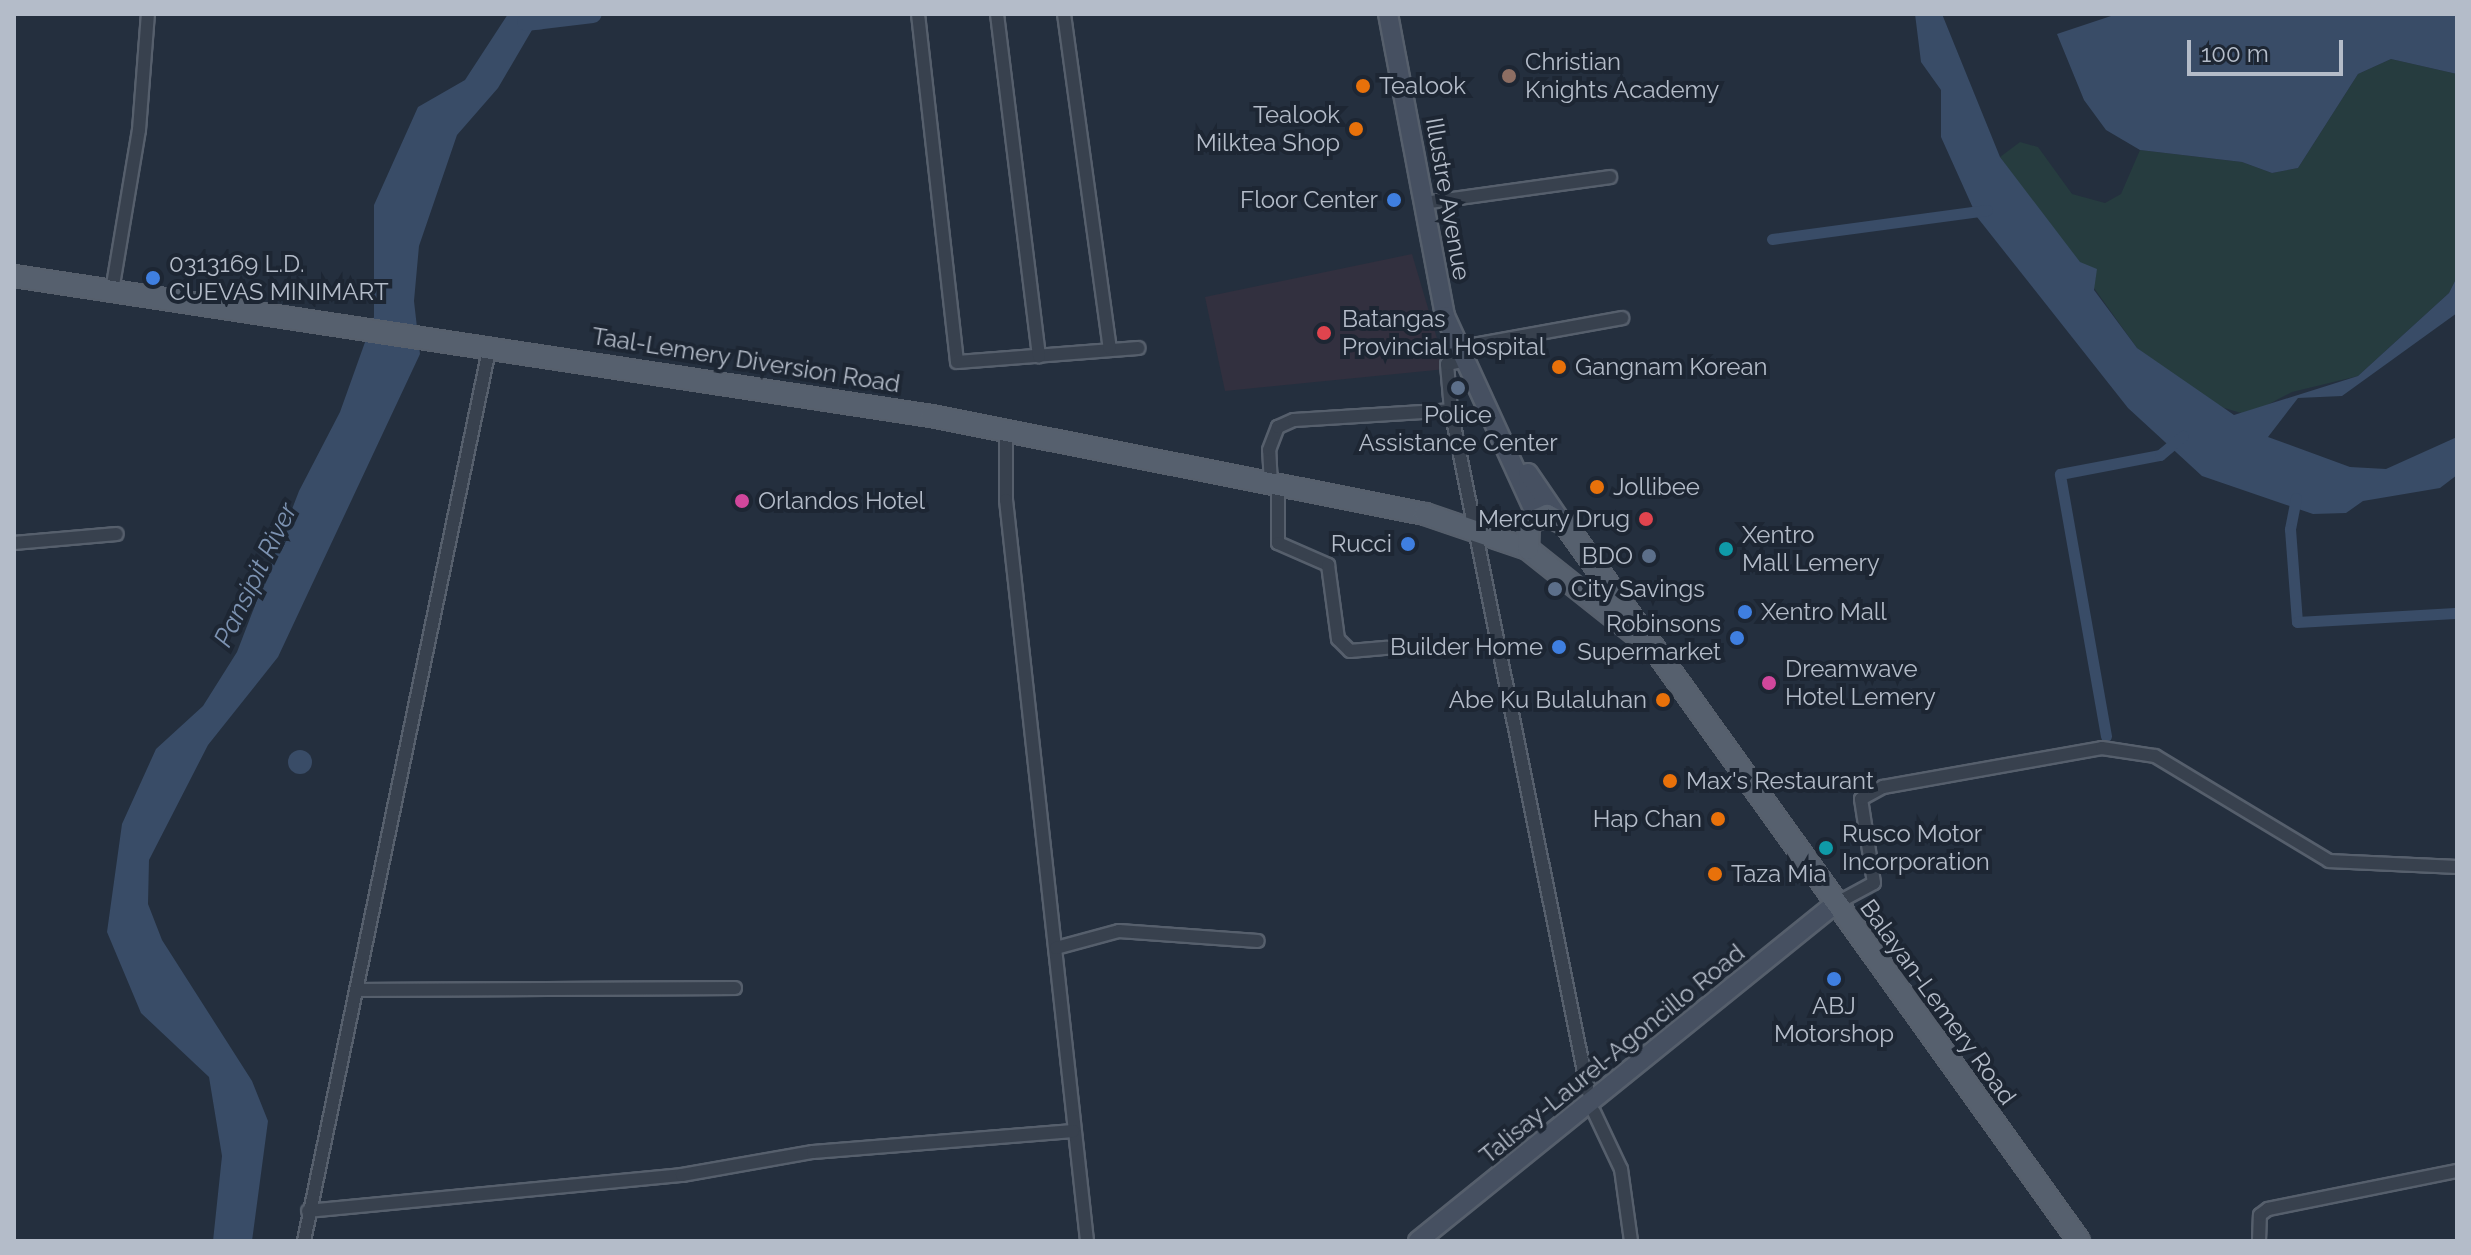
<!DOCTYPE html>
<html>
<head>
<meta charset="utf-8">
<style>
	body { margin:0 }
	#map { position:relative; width:2471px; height:1255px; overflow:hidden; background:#242f3e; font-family:Raleway,sans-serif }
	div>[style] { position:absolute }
	.medical>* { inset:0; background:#32303f }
	.green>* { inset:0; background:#263c3f }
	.water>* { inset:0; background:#394c67 }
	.round { border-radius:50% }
	.canal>* { height:11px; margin:-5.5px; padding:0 5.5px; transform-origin:5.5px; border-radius:5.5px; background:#394c67 }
	.river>* { height:18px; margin:-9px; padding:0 9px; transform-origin:9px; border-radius:9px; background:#394c67 }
	.roads { filter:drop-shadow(2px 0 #565f6c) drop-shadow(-2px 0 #565f6c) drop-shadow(0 2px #565f6c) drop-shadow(0 -2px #565f6c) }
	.minor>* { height:12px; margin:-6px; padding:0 6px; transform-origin:6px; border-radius:6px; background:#38414e }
	.secondary>* { height:18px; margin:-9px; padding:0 9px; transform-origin:9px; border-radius:9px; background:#465061 }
	.primary>* { height:20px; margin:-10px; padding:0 10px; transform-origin:10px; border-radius:10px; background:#56606e }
	.dots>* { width:22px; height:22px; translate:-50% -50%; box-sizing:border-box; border:4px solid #1d2633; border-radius:50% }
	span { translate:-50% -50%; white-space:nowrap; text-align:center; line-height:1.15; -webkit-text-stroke:8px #1d2633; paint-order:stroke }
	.poi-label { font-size:24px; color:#b4bcc9 }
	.left { translate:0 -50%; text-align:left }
	.right { translate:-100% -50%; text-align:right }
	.street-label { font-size:24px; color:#b4bcc9 }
	.water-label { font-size:26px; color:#7c92b1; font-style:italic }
	.frame { position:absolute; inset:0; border:16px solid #b4bcc9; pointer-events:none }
	.scale { position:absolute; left:2187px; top:40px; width:156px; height:36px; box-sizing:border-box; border:4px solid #b4bcc9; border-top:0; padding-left:10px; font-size:24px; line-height:28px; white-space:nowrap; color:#b4bcc9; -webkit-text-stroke:6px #1d2633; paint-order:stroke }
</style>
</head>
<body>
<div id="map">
	<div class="medical">
		<div style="clip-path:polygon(1412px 254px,1446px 369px,1225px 391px,1205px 297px)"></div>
	</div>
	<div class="green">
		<div style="clip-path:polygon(2391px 59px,2457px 74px,2457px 277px,2449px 293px,2358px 376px,2292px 392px,2248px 415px,2214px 405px,2137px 348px,2000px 157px,2020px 142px,2038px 147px,2072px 194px,2105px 203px,2121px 194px,2140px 150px,2242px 162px,2272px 173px,2298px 168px,2358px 74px)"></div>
	</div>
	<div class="water">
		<div style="clip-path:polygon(508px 14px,538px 14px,544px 29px,532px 30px,498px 88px,457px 135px,419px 246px,414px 301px,420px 354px,278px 657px,208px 745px,149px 860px,148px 904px,162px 940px,252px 1081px,268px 1121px,252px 1241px,213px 1241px,222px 1156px,209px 1077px,141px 1013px,107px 932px,122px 824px,156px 749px,203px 706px,237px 652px,299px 491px,340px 412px,374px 317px,374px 205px,418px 107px,465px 80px)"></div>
		<div style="clip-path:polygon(1915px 14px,1942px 14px,2000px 157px,2080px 262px,2097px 269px,2094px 290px,2137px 348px,2234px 415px,2358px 376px,2449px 293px,2457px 277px,2457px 313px,2342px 396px,2298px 398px,2268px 437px,2350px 467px,2386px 469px,2457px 437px,2457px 475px,2440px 488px,2363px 501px,2346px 513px,2313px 514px,2202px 476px,2128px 408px,1977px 217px,1941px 137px,1941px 90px,1921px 62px)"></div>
		<div style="clip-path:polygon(2117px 14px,2457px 14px,2457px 74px,2391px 59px,2358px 74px,2298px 168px,2272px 173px,2242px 162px,2140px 150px,2106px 130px,2084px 100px,2057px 34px)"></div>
		<div class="round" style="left:288px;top:750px;width:24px;height:24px"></div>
	</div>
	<div class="canal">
		<div style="left:1772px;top:239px;width:217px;rotate:-7.7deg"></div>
		<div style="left:2296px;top:498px;width:32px;rotate:101deg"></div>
		<div style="left:2290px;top:529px;width:93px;rotate:85.7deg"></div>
		<div style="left:2297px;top:622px;width:158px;rotate:-3.3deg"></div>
		<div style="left:2106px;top:736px;width:266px;rotate:-100deg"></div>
		<div style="left:2060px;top:474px;width:102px;rotate:-10.8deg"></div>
		<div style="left:2160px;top:455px;width:30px;rotate:-40deg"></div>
	</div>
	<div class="river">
		<div style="left:526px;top:22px;width:67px;rotate:-6.8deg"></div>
	</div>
	<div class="roads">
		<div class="minor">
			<div style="left:918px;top:14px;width:350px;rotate:83.6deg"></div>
			<div style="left:957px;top:362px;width:182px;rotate:-4.4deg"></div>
			<div style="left:997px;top:14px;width:345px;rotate:83deg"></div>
			<div style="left:1064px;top:14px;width:337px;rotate:82.2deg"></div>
			<div style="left:1423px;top:203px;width:189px;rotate:-7.9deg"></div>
			<div style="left:112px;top:291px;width:163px;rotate:-80.5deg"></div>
			<div style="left:139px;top:130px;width:116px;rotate:-85.6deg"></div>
			<div style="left:1456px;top:348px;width:169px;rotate:-10.2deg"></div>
			<div style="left:1451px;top:410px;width:695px;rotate:78.63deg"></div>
			<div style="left:1006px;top:430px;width:70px;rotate:90deg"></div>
			<div style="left:1006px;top:500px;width:745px;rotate:83.76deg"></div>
			<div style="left:1271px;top:485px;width:35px;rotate:-93deg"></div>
			<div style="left:1269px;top:450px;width:25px;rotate:-69deg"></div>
			<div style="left:1278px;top:427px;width:17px;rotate:-24deg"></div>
			<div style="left:1294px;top:420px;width:157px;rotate:-3.6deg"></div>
			<div style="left:1451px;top:410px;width:46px;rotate:-95deg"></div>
			<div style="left:1447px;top:364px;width:16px;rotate:-11deg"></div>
			<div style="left:1278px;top:487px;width:56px;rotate:90deg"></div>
			<div style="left:1278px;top:543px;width:55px;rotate:23.7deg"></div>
			<div style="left:1328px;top:565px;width:75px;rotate:82.3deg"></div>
			<div style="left:1338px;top:639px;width:17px;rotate:45deg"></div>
			<div style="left:1350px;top:651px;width:37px;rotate:-5deg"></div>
			<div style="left:14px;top:543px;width:103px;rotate:-5deg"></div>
			<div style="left:1835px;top:904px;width:44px;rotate:-28.3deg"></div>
			<div style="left:1874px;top:883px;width:85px;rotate:-98.8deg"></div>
			<div style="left:1861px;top:799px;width:25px;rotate:-29deg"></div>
			<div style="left:1883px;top:787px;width:222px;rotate:-10.1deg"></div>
			<div style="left:2102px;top:748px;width:54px;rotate:8.6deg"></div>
			<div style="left:2155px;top:756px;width:203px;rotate:31.1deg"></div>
			<div style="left:2329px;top:861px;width:128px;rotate:2.7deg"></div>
			<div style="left:1056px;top:948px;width:65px;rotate:-15.1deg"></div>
			<div style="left:1119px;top:931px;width:139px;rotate:4.1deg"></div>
			<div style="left:359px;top:990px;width:376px;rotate:-0.3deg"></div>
			<div style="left:1594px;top:1112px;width:63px;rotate:64.7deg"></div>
			<div style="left:1621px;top:1169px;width:73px;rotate:82.1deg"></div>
			<div style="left:308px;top:1211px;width:376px;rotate:-5.5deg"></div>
			<div style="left:682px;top:1175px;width:133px;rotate:-10deg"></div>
			<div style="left:813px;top:1152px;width:261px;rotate:-4.6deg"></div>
			<div style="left:304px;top:1241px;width:915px;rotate:-78.27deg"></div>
			<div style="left:2259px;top:1241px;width:26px;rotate:-88deg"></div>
			<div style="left:2260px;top:1215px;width:10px;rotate:-37deg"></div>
			<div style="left:2268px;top:1209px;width:193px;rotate:-11.4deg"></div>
		</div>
		<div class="secondary">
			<div style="left:1388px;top:14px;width:307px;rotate:79.3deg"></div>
			<div style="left:1445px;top:316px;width:221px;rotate:65.4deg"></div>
			<div style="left:1528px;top:473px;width:53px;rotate:55.7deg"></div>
			<div style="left:1418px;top:1241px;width:536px;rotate:-38.94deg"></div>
		</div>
		<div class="primary">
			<div style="left:14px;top:276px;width:928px;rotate:8.68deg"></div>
			<div style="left:931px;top:416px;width:504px;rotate:11.22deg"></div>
			<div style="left:1425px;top:514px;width:109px;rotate:18.8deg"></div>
			<div style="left:1641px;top:639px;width:144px;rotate:-141.5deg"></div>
			<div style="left:1528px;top:549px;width:26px;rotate:-88deg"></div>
			<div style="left:1529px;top:523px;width:20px;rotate:-24deg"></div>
			<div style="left:1547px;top:515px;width:20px;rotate:27deg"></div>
			<div style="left:1565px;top:524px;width:882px;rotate:54.36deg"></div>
		</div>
	</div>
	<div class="dots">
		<div style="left:1509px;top:76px;background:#8d6e63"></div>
		<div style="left:1363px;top:86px;background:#e8710a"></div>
		<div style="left:1356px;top:129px;background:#e8710a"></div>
		<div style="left:1394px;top:200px;background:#3f7fe0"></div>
		<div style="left:153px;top:278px;background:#3f7fe0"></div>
		<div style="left:1324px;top:333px;background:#e0444e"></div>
		<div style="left:1559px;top:367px;background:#e8710a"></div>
		<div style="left:1458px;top:388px;background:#5c6f8a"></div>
		<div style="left:1597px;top:487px;background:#e8710a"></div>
		<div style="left:742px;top:501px;background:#d1479c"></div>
		<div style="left:1646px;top:519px;background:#e0444e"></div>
		<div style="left:1408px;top:544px;background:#3f7fe0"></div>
		<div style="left:1726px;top:549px;background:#0f9aa8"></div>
		<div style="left:1649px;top:556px;background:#5c6f8a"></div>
		<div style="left:1555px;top:589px;background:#5c6f8a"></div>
		<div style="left:1745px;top:612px;background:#3f7fe0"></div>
		<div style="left:1737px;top:638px;background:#3f7fe0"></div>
		<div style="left:1559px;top:647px;background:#3f7fe0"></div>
		<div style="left:1769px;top:683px;background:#d1479c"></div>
		<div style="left:1663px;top:700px;background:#e8710a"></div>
		<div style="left:1670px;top:781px;background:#e8710a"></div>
		<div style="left:1718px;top:819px;background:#e8710a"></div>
		<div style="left:1826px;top:848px;background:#0f9aa8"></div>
		<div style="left:1715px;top:874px;background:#e8710a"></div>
		<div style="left:1834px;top:979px;background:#3f7fe0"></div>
	</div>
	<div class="poi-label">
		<span class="left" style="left:1525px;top:76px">Christian<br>Knights Academy</span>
		<span class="left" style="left:1379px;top:86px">Tealook</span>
		<span class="right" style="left:1340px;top:129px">Tealook<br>Milktea Shop</span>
		<span class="right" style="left:1378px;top:200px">Floor Center</span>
		<span class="left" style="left:169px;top:278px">0313169 L.D.<br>CUEVAS MINIMART</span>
		<span class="left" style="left:1342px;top:333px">Batangas<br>Provincial Hospital</span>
		<span class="left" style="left:1575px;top:367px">Gangnam Korean</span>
		<span style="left:1458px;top:429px">Police<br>Assistance Center</span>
		<span class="left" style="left:1613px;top:487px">Jollibee</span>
		<span class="left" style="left:758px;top:501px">Orlandos Hotel</span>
		<span class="right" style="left:1630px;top:519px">Mercury Drug</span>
		<span class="left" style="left:1742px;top:549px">Xentro<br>Mall Lemery</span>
		<span class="right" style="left:1392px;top:544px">Rucci</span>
		<span class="right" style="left:1633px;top:556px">BDO</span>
		<span class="left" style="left:1571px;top:589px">City Savings</span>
		<span class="left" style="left:1761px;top:612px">Xentro Mall</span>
		<span class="right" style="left:1721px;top:638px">Robinsons<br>Supermarket</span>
		<span class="right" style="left:1543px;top:647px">Builder Home</span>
		<span class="left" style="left:1785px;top:683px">Dreamwave<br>Hotel Lemery</span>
		<span class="right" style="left:1647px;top:700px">Abe Ku Bulaluhan</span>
		<span class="left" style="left:1686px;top:781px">Max's Restaurant</span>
		<span class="right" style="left:1702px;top:819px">Hap Chan</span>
		<span class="left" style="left:1842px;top:848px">Rusco Motor<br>Incorporation</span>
		<span class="left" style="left:1731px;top:874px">Taza Mia</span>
		<span style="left:1834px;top:1020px">ABJ<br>Motorshop</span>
	</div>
	<div class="street-label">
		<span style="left:1448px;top:199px;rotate:80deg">Illustre Avenue</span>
		<span style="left:746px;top:360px;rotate:9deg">Taal-Lemery Diversion Road</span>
		<span style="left:1938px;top:1002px;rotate:54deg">Balayan-Lemery Road</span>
		<span style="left:1612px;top:1054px;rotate:-39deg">Talisay-Laurel-Agoncillo Road</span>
	</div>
	<div class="water-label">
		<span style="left:256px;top:575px;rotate:-64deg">Pansipit River</span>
	</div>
	<div class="frame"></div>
	<div class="scale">100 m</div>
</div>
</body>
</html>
